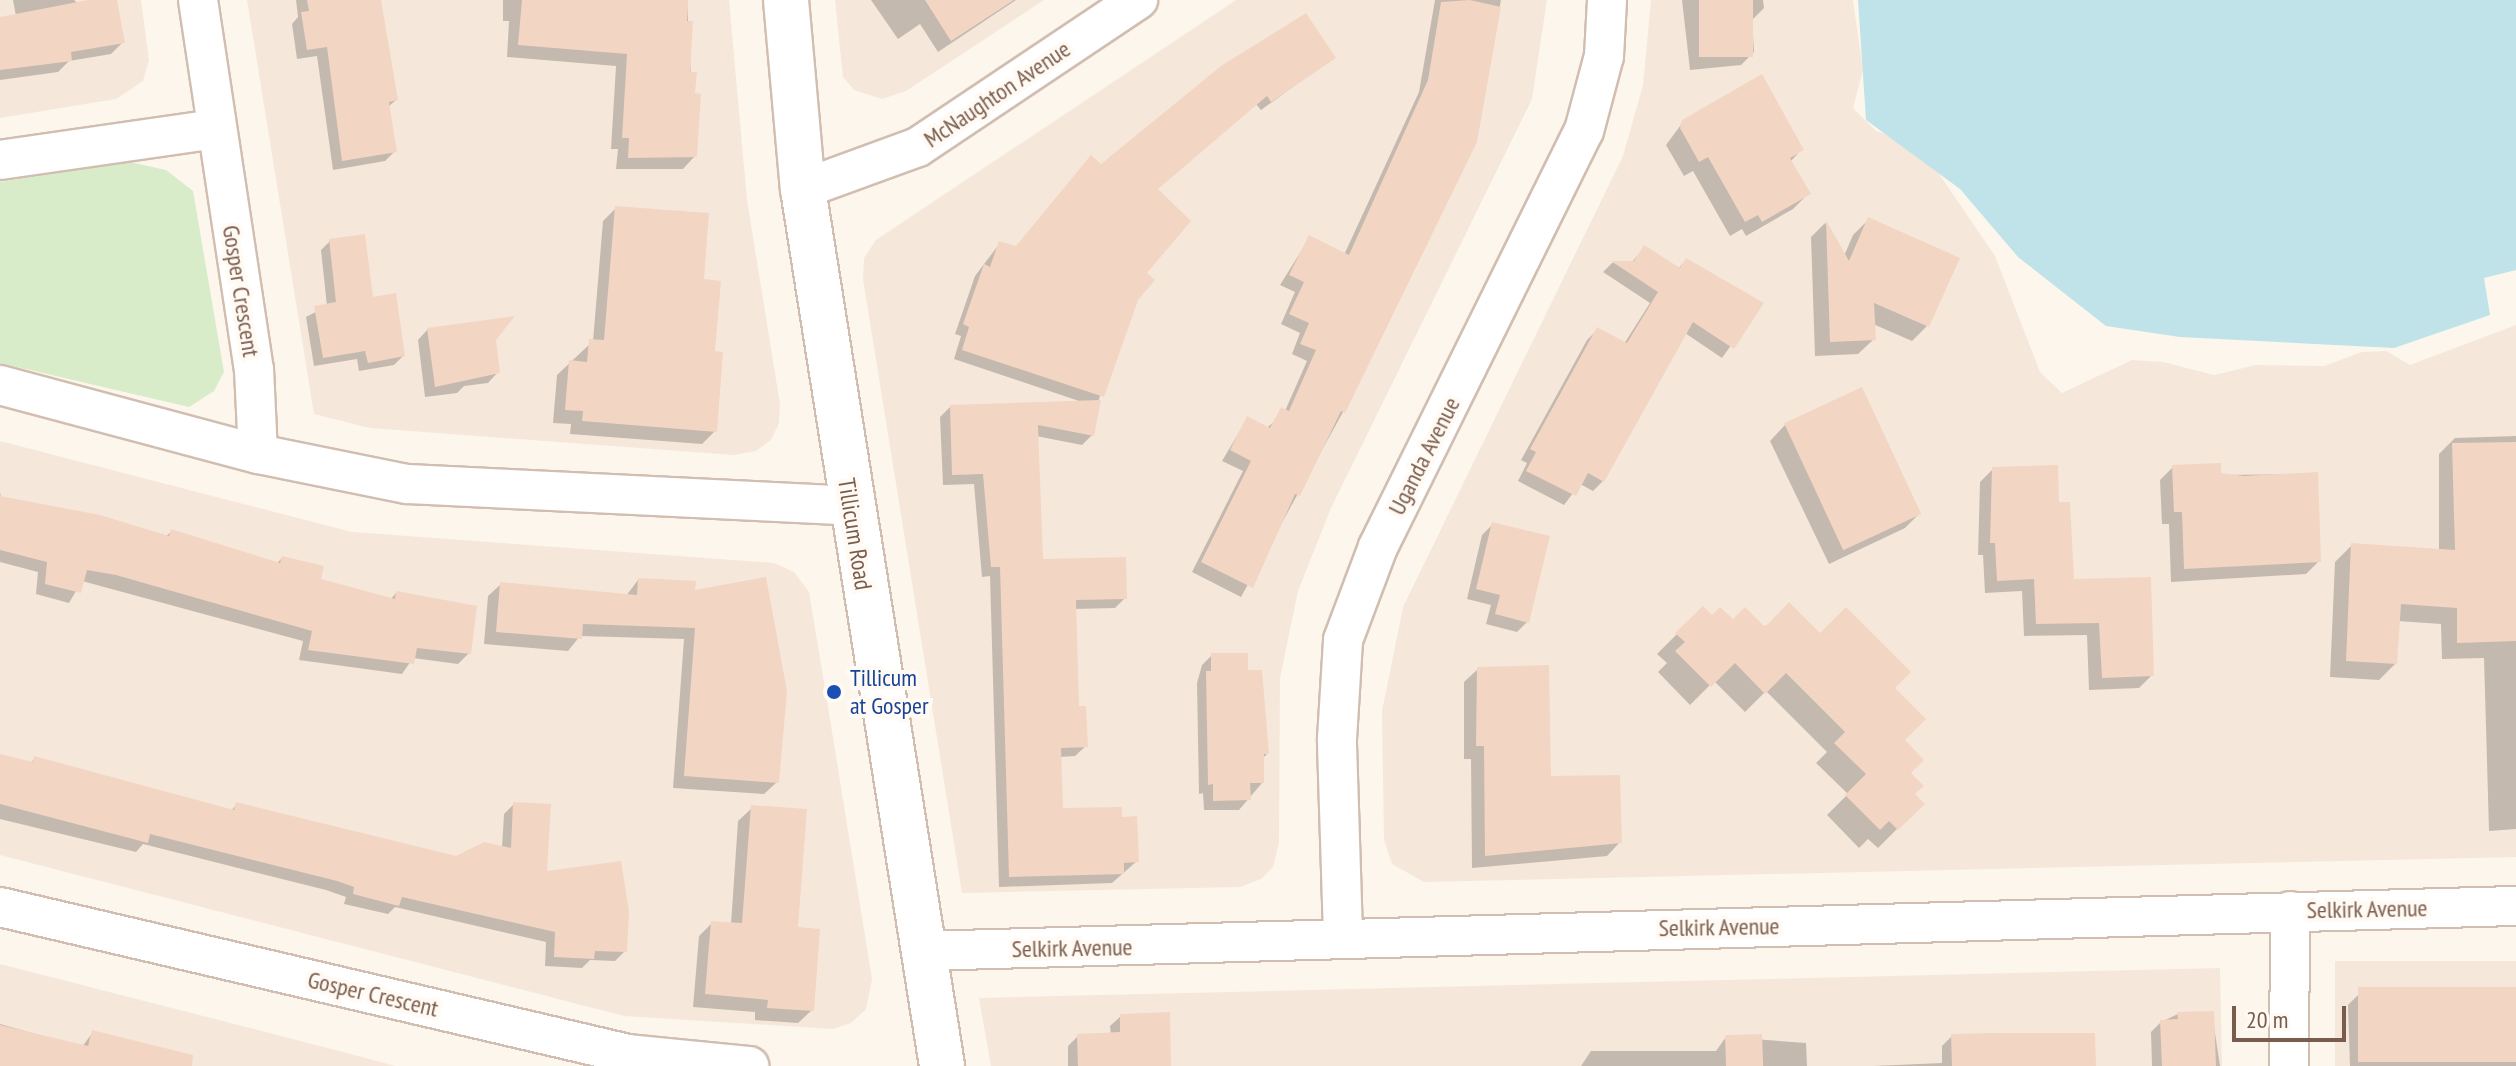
<!DOCTYPE html>
<html>
<head>
<meta charset="utf-8">
<style>
	body { margin:0 }
	#map { position:relative; width:2516px; height:1066px; overflow:hidden; background:#fdf6ec; font-family:"PT Sans Narrow",sans-serif }
	div>[style] { position:absolute }
	.residential>* { inset:0; background:#f5e8da; transform-origin:0 0 }
	.green>* { inset:0; background:#d8ecc9 }
	.water>* { inset:0; background:#bfe3e8 }
	.shadow>* { inset:0; background:#0003 }
	.building>* { inset:0; background:#f3d5c3; transform-origin:0 0 }
	.roads { filter:drop-shadow(2px 0 #d1beb0) drop-shadow(-2px 0 #d1beb0) drop-shadow(0 2px #d1beb0) drop-shadow(0 -2px #d1beb0) }
	.street>* { height:38px; margin:-19px; padding:0 19px; transform-origin:19px; border-radius:19px; background:#fff }
	.secondary>* { height:44px; margin:-22px; padding:0 22px; transform-origin:22px; border-radius:22px; background:#fff }
	.dots>* { width:22px; height:22px; translate:-50% -50%; box-sizing:border-box; border:4px solid #fffaf3; border-radius:50% }
	span { translate:-50% -50%; white-space:nowrap; text-align:center; line-height:1.15; -webkit-text-stroke:8px #fffaf3; paint-order:stroke }
	.street-label { font-size:24px; color:#7a5c4d }
	.transit-label { font-size:24px; color:#164399 }
	.left { translate:0 -50%; text-align:left }
	.scale { position:absolute; left:2232px; top:1006px; width:114px; height:36px; box-sizing:border-box; border:4px solid #7a5c4d; border-top:0; padding-left:10px; font-size:24px; line-height:28px; white-space:nowrap; color:#7a5c4d; -webkit-text-stroke:6px #fffaf3; paint-order:stroke }
</style>
</head>
<body>
<div id="map">
	<div class="residential">
		<div style="clip-path:polygon(0 0,141px 0,149px 60px,143px 81px,116px 99px,0 118px)"></div>
		<div style="clip-path:polygon(247px 0,729px 0,747px 200px,780px 404px,779px 423px,771px 440px,756px 451px,734px 455px,370px 428px,314px 414px)"></div>
		<div style="clip-path:polygon(835px 0,1044px 0,906px 91px,882px 99px,854px 90px,843px 77px)"></div>
		<div style="clip-path:polygon(1236px 0,1547px 0,1532px 99px,1331px 508px,1298px 591px,1280px 678px,1279px 842px,1273px 867px,1261px 879px,1240px 887px,962px 893px,863px 279px,864px 258px,876px 240px)"></div>
		<div style="clip-path:polygon(1651px 0,1853px 0,1863px 70px,1853px 108px,1876px 131px,1894px 137px,1933px 165px,1995px 256px,2040px 372px,2062px 393px,2132px 360px,2163px 362px,2214px 375px,2256px 365px,2324px 366px,2362px 352px,2386px 351px,2410px 365px,2516px 325px,2516px 857px,1424px 882px,1392px 864px,1384px 840px,1382px 711px,1403px 607px,1623px 156px,1643px 85px)"></div>
		<div style="clip-path:polygon(0 441px,352px 532px,774px 563px,794px 572px,809px 592px,824px 682px,872px 979px,866px 1009px,851px 1023px,833px 1029px,624px 1016px,0 855px)"></div>
		<div style="left:2516px;top:961px;width:105px;height:181px;rotate:90deg"></div>
		<div style="clip-path:polygon(0 964px,289px 1038px,396px 1066px,0 1066px)"></div>
		<div style="clip-path:polygon(2220px 968px,2222px 1066px,991px 1066px,979px 998px)"></div>
	</div>
	<div class="green">
		<div style="clip-path:polygon(130px 162px,166px 170px,193px 191px,224px 372px,214px 391px,189px 407px,0 363px,0 182px)"></div>
	</div>
	<div class="water">
		<div style="clip-path:polygon(1858px 0,2516px 0,2516px 270px,2484px 278px,2490px 315px,2394px 348px,2180px 337px,2106px 326px,2018px 257px,1960px 189px,1866px 120px)"></div>
	</div>
	<div class="shadow">
		<div style="clip-path:polygon(13px 0,74px 0,122px 43px,111px 54px,69px 61px,58px 72px,0 80px,0 18px,16px 16px)"></div>
		<div style="clip-path:polygon(296px 0,379px 0,396px 100px,388px 107px,395px 151px,385px 161px,333px 170px,317px 56px,297px 59px,292px 24px,298px 17px)"></div>
		<div style="clip-path:polygon(503px 0,687px 0,695px 156px,683px 169px,616px 169px,618px 149px,611px 149px,616px 66px,507px 57px,509px 21px,503px 21px)"></div>
		<div style="clip-path:polygon(871px 0,1016px 0,938px 52px,920px 24px,898px 39px)"></div>
		<div style="clip-path:polygon(1435px 0,1501px 0,1475px 141px,1343px 412px,1241px 597px,1192px 572px,1243px 471px,1222px 461px,1247px 419px,1267px 428px,1285px 411px,1307px 361px,1292px 354px,1300px 333px,1281px 324px,1295px 292px,1280px 285px,1310px 237px,1344px 255px,1419px 92px)"></div>
		<div style="clip-path:polygon(1682px 0,1763px 0,1764px 8px,1752px 20px,1754px 52px,1741px 65px,1690px 70px)"></div>
		<div style="clip-path:polygon(1334px 57px,1261px 110px,1256px 104px,1156px 190px,1144px 273px,1099px 399px,1092px 435px,1082px 445px,1036px 436px,1041px 561px,1125px 598px,1115px 608px,1074px 609px,1077px 708px,1086px 746px,1075px 756px,1059px 757px,1061px 810px,1120px 819px,1137px 861px,1112px 883px,999px 887px,990px 576px,982px 577px,974px 484px,943px 485px,940px 417px,950px 407px,1082px 402px,954px 359px,961px 336px,955px 334px,975px 276px,1000px 243px,1015px 248px,1101px 166px)"></div>
		<div style="clip-path:polygon(1683px 122px,1802px 149px,1790px 162px,1808px 194px,1793px 209px,1746px 236px,1742px 229px,1730px 236px,1693px 171px,1684px 176px,1666px 145px)"></div>
		<div style="clip-path:polygon(616px 208px,702px 281px,715px 431px,702px 444px,570px 434px,571px 424px,553px 423px,557px 375px,593px 341px,603px 221px)"></div>
		<div style="clip-path:polygon(1868px 220px,1927px 326px,1912px 341px,1873px 324px,1874px 339px,1858px 354px,1815px 356px,1811px 237px,1825px 223px,1844px 256px,1853px 235px)"></div>
		<div style="clip-path:polygon(330px 241px,403px 356px,394px 365px,359px 371px,357px 359px,314px 366px,306px 317px,327px 306px,321px 250px)"></div>
		<div style="clip-path:polygon(1645px 247px,1678px 269px,1686px 260px,1761px 303px,1722px 358px,1685px 333px,1603px 481px,1593px 491px,1580px 484px,1564px 505px,1518px 481px,1527px 463px,1521px 460px,1587px 340px,1597px 330px,1624px 344px,1650px 303px,1603px 272px,1612px 263px,1631px 263px)"></div>
		<div style="clip-path:polygon(428px 329px,494px 339px,498px 372px,488px 383px,464px 386px,457px 393px,425px 397px,418px 340px)"></div>
		<div style="clip-path:polygon(1785px 425px,1920px 513px,1905px 528px,1829px 564px,1770px 441px)"></div>
		<div style="clip-path:polygon(2516px 436px,2516px 829px,2489px 831px,2484px 658px,2442px 659px,2441px 624px,2398px 621px,2395px 664px,2379px 680px,2330px 677px,2335px 562px,2352px 545px,2439px 551px,2439px 454px,2455px 438px)"></div>
		<div style="clip-path:polygon(2173px 467px,2220px 475px,2316px 474px,2319px 561px,2306px 574px,2171px 582px,2169px 524px,2162px 524px,2160px 480px)"></div>
		<div style="clip-path:polygon(1993px 469px,2058px 504px,2072px 581px,2152px 675px,2139px 688px,2089px 690px,2087px 635px,2024px 636px,2022px 591px,1985px 593px,1983px 555px,1978px 555px,1980px 482px)"></div>
		<div style="clip-path:polygon(0 492px,1px 498px,165px 537px,172px 531px,276px 564px,282px 558px,318px 580px,390px 600px,396px 593px,469px 653px,458px 664px,413px 658px,402px 674px,299px 660px,303px 641px,82px 581px,69px 603px,36px 594px,38px 572px,0 562px)"></div>
		<div style="clip-path:polygon(1492px 525px,1527px 622px,1517px 632px,1486px 624px,1491px 605px,1467px 599px,1482px 535px)"></div>
		<div style="clip-path:polygon(638px 580px,693px 593px,777px 782px,764px 794px,673px 788px,684px 639px,580px 636px,568px 651px,484px 644px,488px 596px,501px 584px,626px 596px)"></div>
		<div style="clip-path:polygon(1703px 608px,1712px 618px,1820px 635px,1892px 688px,1912px 794px,1922px 804px,1878px 848px,1868px 839px,1859px 848px,1827px 815px,1848px 794px,1816px 763px,1827px 752px,1766px 691px,1745px 712px,1714px 681px,1690px 705px,1658px 672px,1667px 663px,1657px 654px)"></div>
		<div style="clip-path:polygon(1212px 655px,1247px 672px,1267px 754px,1262px 759px,1262px 783px,1239px 810px,1204px 810px,1203px 793px,1199px 794px,1197px 683px,1202px 665px)"></div>
		<div style="clip-path:polygon(1478px 669px,1549px 778px,1620px 842px,1607px 856px,1472px 868px,1471px 759px,1464px 759px,1464px 682px)"></div>
		<div style="clip-path:polygon(0 756px,30px 764px,35px 758px,231px 811px,237px 804px,456px 858px,502px 848px,504px 814px,514px 804px,545px 873px,625px 951px,615px 961px,590px 960px,582px 968px,545px 966px,546px 942px,395px 907px,388px 914px,344px 904px,346px 897px,326px 890px,143px 844px,136px 852px,0 819px)"></div>
		<div style="clip-path:polygon(752px 808px,796px 929px,812px 1010px,798px 1023px,755px 1020px,755px 1012px,693px 1007px,699px 936px,712px 923px,731px 924px,738px 821px)"></div>
		<div style="clip-path:polygon(2516px 988px,2516px 1066px,2350px 1066px,2348px 1005px,2359px 994px)"></div>
		<div style="clip-path:polygon(2212px 1013px,2220px 1066px,2152px 1066px,2151px 1032px,2161px 1022px,2178px 1014px)"></div>
		<div style="clip-path:polygon(1121px 1016px,1169px 1066px,1068px 1066px,1068px 1046px,1078px 1036px,1111px 1035px,1110px 1026px)"></div>
		<div style="clip-path:polygon(0 1024px,82px 1047px,93px 1032px,183px 1066px,0 1066px)"></div>
		<div style="clip-path:polygon(1952px 1036px,2094px 1066px,1873px 1066px,1942px 1063px,1942px 1046px)"></div>
		<div style="clip-path:polygon(1726px 1037px,1806px 1043px,1807px 1066px,1581px 1066px,1591px 1051px,1716px 1051px)"></div>
	</div>
	<div class="building">
		<div style="clip-path:polygon(88px 0,117px 0,125px 43px,71px 52px,72px 61px,0 70px,0 17px)"></div>
		<div style="clip-path:polygon(307px 0,381px 0,398px 100px,389px 102px,397px 152px,342px 161px,327px 47px,307px 50px,301px 12px,309px 11px)"></div>
		<div style="clip-path:polygon(522px 0,688px 0,687px 21px,693px 21px,690px 72px,697px 72px,695px 93px,701px 94px,697px 157px,628px 158px,629px 138px,622px 138px,627px 54px,518px 45px)"></div>
		<div style="clip-path:polygon(925px 0,1014px 0,951px 41px)"></div>
		<div style="clip-path:polygon(1470px 0,1501px 7px,1477px 142px,1345px 413px,1341px 411px,1300px 496px,1295px 494px,1253px 588px,1201px 562px,1251px 461px,1230px 450px,1247px 416px,1270px 428px,1281px 407px,1289px 411px,1316px 350px,1300px 344px,1309px 323px,1289px 314px,1304px 282px,1289px 275px,1309px 235px,1349px 255px,1428px 80px,1441px 2px)"></div>
		<div style="left:1699px;top:0;width:54px;height:57px"></div>
		<div style="clip-path:polygon(1306px 13px,1336px 58px,1271px 102px,1267px 96px,1158px 189px,1191px 221px,1147px 273px,1155px 280px,1138px 300px,1104px 397px,962px 350px,969px 327px,963px 324px,984px 264px,990px 267px,999px 241px,1016px 246px,1091px 155px,1101px 164px,1221px 66px)"></div>
		<div style="clip-path:polygon(1762px 74px,1804px 150px,1790px 158px,1811px 194px,1762px 222px,1758px 215px,1745px 222px,1708px 157px,1699px 162px,1680px 128px,1682px 120px)"></div>
		<div style="clip-path:polygon(615px 206px,709px 213px,704px 279px,721px 281px,715px 351px,723px 352px,717px 432px,582px 421px,583px 411px,565px 410px,569px 360px,587px 362px,589px 339px,604px 340px)"></div>
		<div style="clip-path:polygon(1868px 217px,1960px 258px,1929px 327px,1874px 303px,1876px 340px,1830px 342px,1826px 220px,1849px 261px)"></div>
		<div style="clip-path:polygon(365px 234px,373px 297px,396px 293px,405px 356px,368px 363px,365px 351px,323px 358px,314px 306px,336px 302px,329px 239px)"></div>
		<div style="clip-path:polygon(1644px 245px,1680px 268px,1686px 258px,1764px 303px,1734px 349px,1693px 322px,1604px 482px,1588px 473px,1576px 496px,1526px 471px,1536px 452px,1530px 449px,1597px 327px,1627px 343px,1658px 292px,1611px 261px,1634px 261px)"></div>
		<div style="clip-path:polygon(515px 316px,496px 340px,500px 373px,435px 387px,427px 328px)"></div>
		<div style="left:1862px;top:387px;width:140px;height:86px;rotate:65deg"></div>
		<div style="clip-path:polygon(1101px 400px,1094px 436px,1038px 425px,1043px 559px,1126px 557px,1127px 599px,1076px 600px,1079px 706px,1086px 706px,1088px 747px,1061px 748px,1063px 808px,1122px 807px,1122px 817px,1137px 816px,1139px 862px,1124px 863px,1124px 874px,1009px 877px,1000px 567px,991px 567px,983px 474px,952px 475px,950px 405px)"></div>
		<div style="clip-path:polygon(2516px 442px,2516px 641px,2457px 643px,2457px 608px,2401px 604px,2397px 664px,2346px 661px,2351px 543px,2455px 550px,2452px 443px)"></div>
		<div style="clip-path:polygon(2221px 463px,2221px 473px,2244px 476px,2318px 472px,2321px 562px,2184px 569px,2182px 512px,2174px 512px,2172px 465px)"></div>
		<div style="clip-path:polygon(2058px 465px,2059px 502px,2070px 502px,2074px 579px,2151px 577px,2154px 676px,2102px 678px,2099px 623px,2036px 624px,2034px 579px,1997px 581px,1995px 543px,1990px 543px,1992px 467px)"></div>
		<div style="clip-path:polygon(0 496px,100px 515px,169px 536px,171px 529px,280px 563px,282px 556px,324px 566px,321px 579px,395px 599px,396px 591px,477px 606px,471px 654px,417px 648px,414px 664px,308px 650px,312px 631px,116px 575px,87px 570px,81px 593px,45px 584px,47px 562px,0 550px)"></div>
		<div style="clip-path:polygon(1492px 522px,1550px 536px,1529px 623px,1495px 614px,1500px 595px,1476px 589px)"></div>
		<div style="clip-path:polygon(766px 577px,787px 691px,779px 783px,684px 776px,695px 628px,583px 624px,582px 639px,496px 632px,500px 582px,637px 595px,638px 578px,696px 581px,695px 590px)"></div>
		<div style="clip-path:polygon(1789px 602px,1820px 633px,1846px 607px,1911px 672px,1895px 688px,1926px 719px,1905px 740px,1924px 760px,1911px 773px,1924px 786px,1915px 794px,1925px 804px,1898px 830px,1889px 821px,1880px 830px,1845px 795px,1866px 774px,1834px 743px,1845px 732px,1786px 673px,1765px 694px,1735px 663px,1711px 687px,1675px 651px,1685px 642px,1675px 633px,1703px 606px,1712px 615px,1720px 607px,1733px 619px,1745px 607px,1765px 627px)"></div>
		<div style="clip-path:polygon(1211px 653px,1248px 653px,1248px 670px,1262px 670px,1269px 754px,1264px 754px,1264px 783px,1250px 783px,1251px 800px,1213px 801px,1213px 784px,1208px 785px,1206px 671px,1211px 671px)"></div>
		<div style="clip-path:polygon(1549px 665px,1551px 776px,1620px 775px,1622px 843px,1485px 856px,1484px 746px,1476px 746px,1477px 667px)"></div>
		<div style="clip-path:polygon(0 754px,33px 762px,34px 756px,234px 810px,236px 802px,456px 856px,484px 842px,511px 848px,513px 802px,551px 804px,547px 871px,621px 861px,629px 911px,627px 952px,595px 951px,594px 959px,554px 957px,555px 932px,402px 897px,399px 906px,353px 894px,354px 887px,337px 881px,150px 834px,148px 843px,0 804px)"></div>
		<div style="clip-path:polygon(751px 805px,807px 809px,798px 927px,820px 929px,814px 1011px,767px 1008px,768px 1000px,705px 994px,711px 921px,742px 923px)"></div>
		<div style="left:2516px;top:987px;width:75px;height:158px;rotate:90deg"></div>
		<div style="clip-path:polygon(2214px 1011px,2216px 1066px,2162px 1066px,2160px 1020px,2178px 1019px,2177px 1012px)"></div>
		<div style="clip-path:polygon(1170px 1012px,1171px 1066px,1078px 1066px,1077px 1034px,1120px 1032px,1120px 1014px)"></div>
		<div style="clip-path:polygon(0 1025px,88px 1046px,92px 1030px,193px 1055px,192px 1066px,0 1066px)"></div>
		<div style="clip-path:polygon(1994px 1033px,2095px 1033px,2096px 1066px,1952px 1066px,1951px 1034px)"></div>
		<div style="left:1762px;top:1034px;width:32px;height:37px;rotate:88deg"></div>
	</div>
	<div class="roads">
		<div class="street">
			<div style="left:198px;top:0;width:373px;rotate:81.4deg"></div>
			<div style="left:254px;top:369px;width:85px;rotate:87.3deg"></div>
			<div style="left:0;top:160px;width:217px;rotate:-8.2deg"></div>
			<div style="left:803px;top:189px;width:122px;rotate:-20.1deg"></div>
			<div style="left:918px;top:147px;width:265px;rotate:-33.8deg"></div>
			<div style="left:0;top:385px;width:267px;rotate:15deg"></div>
			<div style="left:258px;top:454px;width:152px;rotate:11.4deg"></div>
			<div style="left:407px;top:484px;width:444px;rotate:2.8deg"></div>
			<div style="left:0;top:907px;width:645px;rotate:13.17deg"></div>
			<div style="left:628px;top:1054px;width:122px;rotate:5.7deg"></div>
			<div style="left:1343px;top:935px;width:196px;rotate:-91.8deg"></div>
			<div style="left:1337px;top:739px;width:99px;rotate:-86.5deg"></div>
			<div style="left:1343px;top:640px;width:99px;rotate:-69.4deg"></div>
			<div style="left:1378px;top:547px;width:464px;rotate:-63.7deg"></div>
			<div style="left:1584px;top:131px;width:78px;rotate:-75.1deg"></div>
			<div style="left:1604px;top:56px;width:56px;rotate:-86.9deg"></div>
			<div style="left:923px;top:951px;width:1594px;rotate:-1.62deg"></div>
			<div style="left:2289px;top:1066px;width:155px;rotate:-89.6deg"></div>
		</div>
		<div class="secondary">
			<div style="left:786px;top:0;width:190px;rotate:84.9deg"></div>
			<div style="left:803px;top:189px;width:888px;rotate:80.99deg"></div>
		</div>
	</div>
	<div class="dots">
		<div style="left:834px;top:692px;background:#1a4fb4"></div>
	</div>
	<div class="street-label">
		<span style="left:997px;top:94px;rotate:-34deg">McNaughton Avenue</span>
		<span style="left:241px;top:291px;rotate:81deg">Gosper Crescent</span>
		<span style="left:1424px;top:456px;rotate:-63deg">Uganda Avenue</span>
		<span style="left:855px;top:534px;rotate:81deg">Tillicum Road</span>
		<span style="left:2367px;top:909px;rotate:-1deg">Selkirk Avenue</span>
		<span style="left:1719px;top:927px;rotate:-1deg">Selkirk Avenue</span>
		<span style="left:1072px;top:948px;rotate:-1deg">Selkirk Avenue</span>
		<span style="left:373px;top:994px;rotate:13deg">Gosper Crescent</span>
	</div>
	<div class="transit-label">
		<span class="left" style="left:850px;top:692px">Tillicum<br>at Gosper</span>
	</div>
	<div class="scale">20 m</div>
</div>
</body>
</html>
